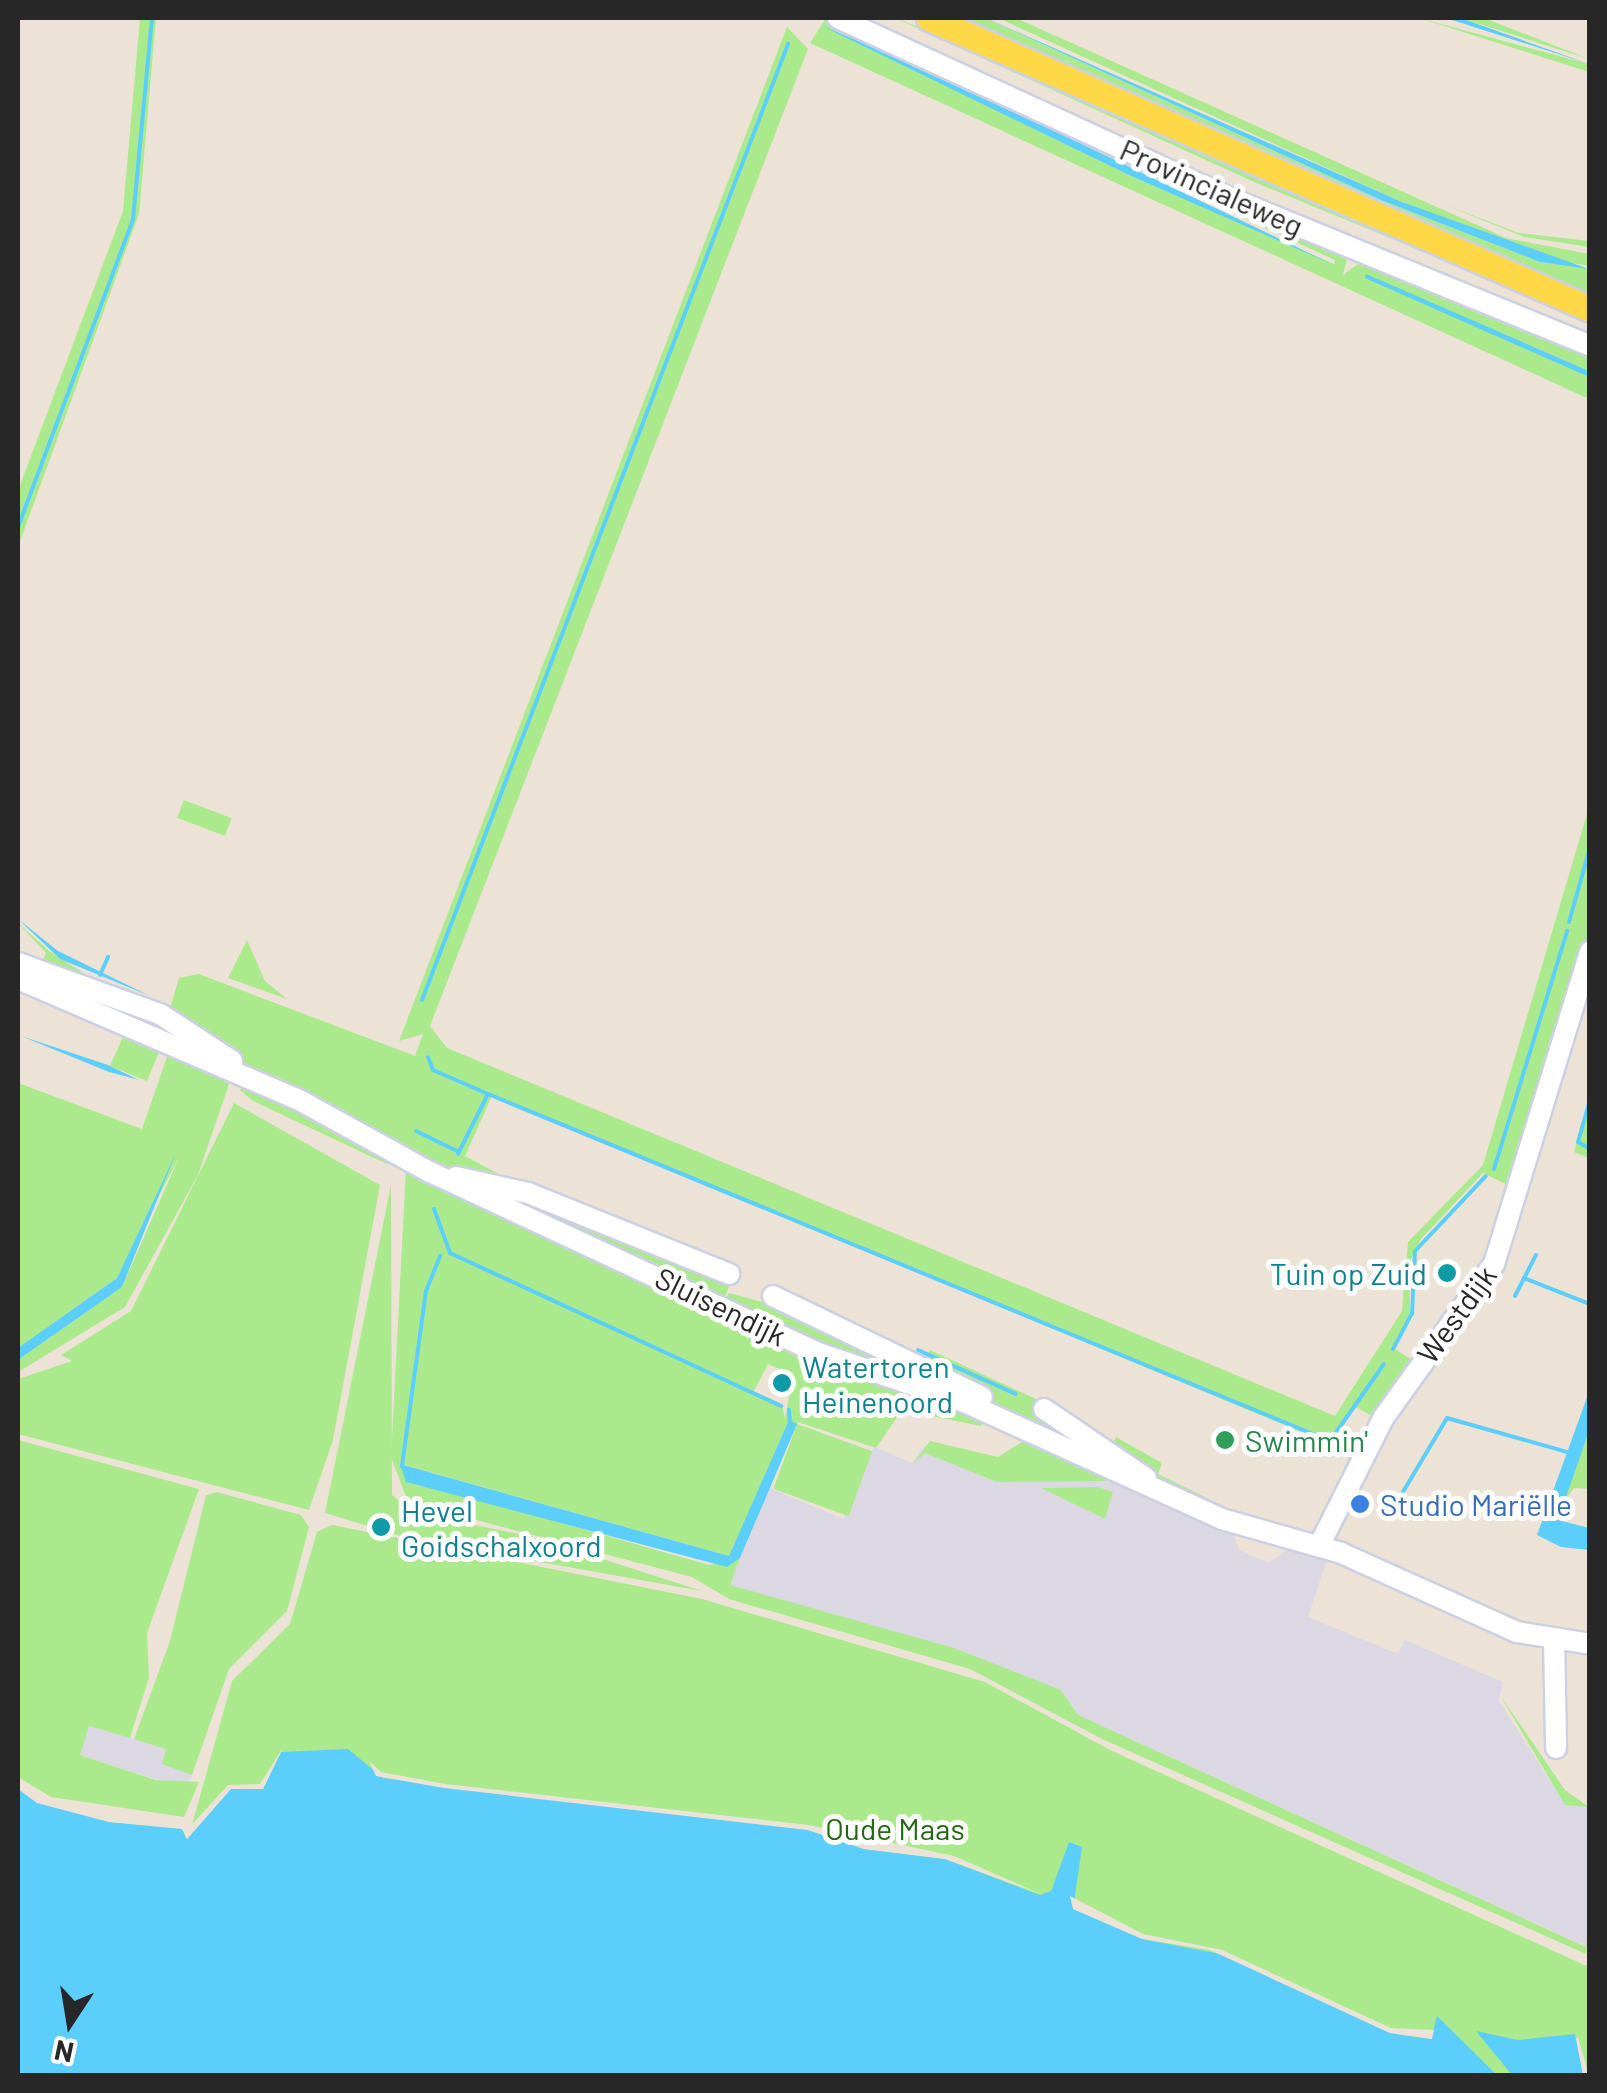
<!DOCTYPE html>
<html>
<head>
<meta charset="utf-8">
<style>
	body { margin:0 }
	#map { position:relative; width:1607px; height:2093px; overflow:hidden; background:#ece3d6; font-family:Barlow,sans-serif }
	div>[style] { position:absolute }
	.industrial>* { inset:0; background:#dcd8e3; transform-origin:0 0 }
	.green>* { inset:0; background:#aaea8c; transform-origin:0 0 }
	.water>* { inset:0; background:#5ccefc }
	.pier>* { inset:0; background:#ece3d6 }
	.stream>* { height:4px; margin:-2px; padding:0 2px; transform-origin:2px; border-radius:2px; background:#5ccefc }
	.roads { filter:drop-shadow(2px 0 #ccd0e3) drop-shadow(-2px 0 #ccd0e3) drop-shadow(0 2px #ccd0e3) drop-shadow(0 -2px #ccd0e3) }
	.minor>* { height:20px; margin:-10px; padding:0 10px; transform-origin:10px; border-radius:10px; background:#fff }
	.major>* { height:25px; margin:-12.5px; padding:0 12.5px; transform-origin:12.5px; border-radius:12.5px; background:#ffd848 }
	.dots>* { width:28px; height:28px; translate:-50% -50%; box-sizing:border-box; border:5px solid #fff; border-radius:50% }
	span { translate:-50% -50%; white-space:nowrap; text-align:center; line-height:1.15; -webkit-text-stroke:10px #fff; paint-order:stroke }
	.street-label { font-size:30px; color:#272727 }
	.culture-label { font-size:30px; color:#0d838f }
	.right { translate:-100% -50%; text-align:right }
	.left { translate:0 -50%; text-align:left }
	.leisure-label { font-size:30px; color:#27864d }
	.shop-label { font-size:30px; color:#366cbe }
	.park-label { font-size:30px; color:#226a11 }
	.frame { position:absolute; inset:0; border:20px solid #272727; pointer-events:none }
	.north { position:absolute; left:20px; top:1973px; width:100px; height:100px; -webkit-text-stroke:8px #fff; paint-order:stroke; rotate:192deg; font-size:28px; font-weight:700; line-height:40px; text-align:center; color:#272727 }
	.north::after { content:''; display:block; margin:auto; width:35px; height:45px; background:#272727; clip-path:polygon(50% 0,100% 100%,50% 72%,0 100%) }
</style>
</head>
<body>
<div id="map">
	<div class="industrial">
		<div style="clip-path:polygon(1030px 1440px,1233px 1533px,1239px 1550px,1269px 1563px,1291px 1547px,1328px 1557px,1308px 1617px,1398px 1654px,1405px 1640px,1503px 1682px,1499px 1701px,1565px 1804px,1589px 1807px,1587px 1947px,1078px 1715px,1061px 1690px,729px 1585px,770px 1488px,843px 1519px,874px 1447px,912px 1463px,924px 1446px,1000px 1458px)"></div>
		<div style="left:89px;top:1725px;width:113px;height:32px;rotate:17deg"></div>
	</div>
	<div class="green">
		<div style="clip-path:polygon(140px 18px,156px 18px,139px 214px,18px 547px,19px 488px,123px 211px)"></div>
		<div style="clip-path:polygon(evenodd,826px 18px,1348px 255px,1343px 275px,1362px 261px,1589px 353px,1589px 371px,1366px 275px,1589px 377px,1589px 399px,810px 43px,826px 18px,825px 26px,1335px 260px,1334px 264px,1129px 175px,825px 26px)"></div>
		<div style="clip-path:polygon(895px 18px,997px 57px,1589px 320px,1254px 182px)"></div>
		<div style="clip-path:polygon(949px 18px,986px 18px,1381px 200px,1540px 262px,1589px 269px,1589px 302px)"></div>
		<div style="clip-path:polygon(998px 18px,1016px 18px,1506px 238px,1589px 254px,1589px 266px,1536px 257px,1402px 202px)"></div>
		<div style="clip-path:polygon(1419px 18px,1589px 64px,1589px 72px)"></div>
		<div style="clip-path:polygon(1461px 18px,1484px 18px,1589px 59px)"></div>
		<div style="clip-path:polygon(787px 27px,808px 49px,430px 1026px,447px 1048px,1335px 1416px,1402px 1311px,1408px 1242px,1483px 1165px,1589px 807px,1589px 934px,1514px 1188px,1483px 1173px,1421px 1239px,1409px 1263px,1410px 1313px,1392px 1347px,1415px 1362px,1377px 1419px,1356px 1407px,1330px 1444px,492px 1096px,465px 1156px,519px 1185px,433px 1168px,245px 1067px,169px 1012px,179px 978px,199px 974px,415px 1056px,423px 1034px,399px 1041px)"></div>
		<div style="clip-path:polygon(1443px 204px,1519px 233px,1589px 241px,1589px 247px,1524px 237px)"></div>
		<div style="left:184px;top:800px;width:51px;height:19px;rotate:21deg"></div>
		<div style="clip-path:polygon(18px 923px,49px 951px,85px 974px,40px 966px,46px 953px)"></div>
		<div style="clip-path:polygon(247px 940px,265px 981px,287px 999px,228px 978px)"></div>
		<div style="clip-path:polygon(126px 1030px,160px 1050px,147px 1081px,110px 1066px)"></div>
		<div style="clip-path:polygon(168px 1054px,230px 1081px,198px 1175px,125px 1307px,18px 1372px,18px 1360px,122px 1287px,180px 1155px,117px 1278px,18px 1348px,18px 1083px,142px 1129px)"></div>
		<div style="clip-path:polygon(246px 1083px,386px 1154px,387px 1164px,253px 1101px,240px 1090px)"></div>
		<div style="clip-path:polygon(1589px 1100px,1589px 1158px,1574px 1152px)"></div>
		<div style="clip-path:polygon(234px 1103px,380px 1185px,333px 1440px,309px 1510px,18px 1434px,18px 1379px,72px 1361px,61px 1355px,131px 1311px)"></div>
		<div style="clip-path:polygon(evenodd,406px 1169px,984px 1417px,981px 1426px,902px 1410px,876px 1448px,798px 1422px,729px 1556px,401px 1464px,407px 1479px,709px 1565px,740px 1558px,730px 1585px,954px 1648px,1061px 1690px,1078px 1715px,1586px 1947px,1589px 1923px,1586px 1954px,1102px 1739px,970px 1669px,729px 1599px,692px 1577px,408px 1502px,391px 1457px,406px 1169px,768px 1364px,793px 1375px,785px 1419px,782px 1404px,754px 1391px,768px 1364px)"></div>
		<div style="clip-path:polygon(460px 1178px,732px 1278px,727px 1292px,723px 1301px)"></div>
		<div style="clip-path:polygon(391px 1185px,392px 1495px,415px 1513px,534px 1537px,702px 1591px,407px 1538px,325px 1513px)"></div>
		<div style="clip-path:polygon(729px 1293px,773px 1305px,975px 1396px,852px 1359px,725px 1301px)"></div>
		<div style="clip-path:polygon(930px 1350px,1038px 1400px,1035px 1408px,1134px 1469px,1009px 1414px,926px 1359px)"></div>
		<div style="left:797px;top:1424px;width:80px;height:69px;rotate:20deg"></div>
		<div style="clip-path:polygon(1589px 1431px,1589px 1489px,1574px 1488px,1562px 1505px)"></div>
		<div style="clip-path:polygon(1116px 1437px,1162px 1463px,1158px 1474px,1205px 1497px,1201px 1503px,1158px 1484px,1112px 1446px)"></div>
		<div style="clip-path:polygon(1027px 1439px,1112px 1474px,1109px 1481px,997px 1482px,925px 1453px,912px 1465px,930px 1441px,998px 1457px)"></div>
		<div style="clip-path:polygon(18px 1440px,199px 1489px,147px 1633px,149px 1678px,130px 1738px,89px 1726px,80px 1755px,156px 1780px,199px 1782px,184px 1817px,51px 1797px,18px 1777px)"></div>
		<div style="clip-path:polygon(1097px 1487px,1113px 1492px,1105px 1519px,1041px 1488px)"></div>
		<div style="clip-path:polygon(217px 1492px,301px 1515px,309px 1527px,287px 1611px,229px 1669px,192px 1775px,162px 1764px,166px 1749px,134px 1739px,170px 1641px,206px 1495px)"></div>
		<div style="clip-path:polygon(332px 1525px,702px 1599px,985px 1682px,1110px 1750px,1589px 1967px,1589px 2075px,1578px 2037px,1541px 2075px,1497px 2075px,1441px 2021px,1428px 2075px,187px 1843px,232px 1681px,290px 1624px,317px 1532px)"></div>
		<div style="clip-path:polygon(1500px 1695px,1565px 1790px,1589px 1807px,1565px 1805px)"></div>
	</div>
	<div class="water">
		<div style="clip-path:polygon(986px 18px,1402px 202px,1589px 269px,1540px 262px,1381px 200px)"></div>
		<div style="clip-path:polygon(1446px 18px,1461px 18px,1589px 64px)"></div>
		<div style="clip-path:polygon(822px 26px,913px 63px,1334px 265px,1129px 175px)"></div>
		<div style="clip-path:polygon(1366px 274px,1589px 371px,1589px 377px,1365px 278px)"></div>
		<div style="clip-path:polygon(18px 919px,58px 951px,150px 996px,60px 959px)"></div>
		<div style="clip-path:polygon(21px 1036px,108px 1065px,139px 1080px,109px 1072px)"></div>
		<div style="clip-path:polygon(176px 1153px,122px 1287px,18px 1360px,18px 1348px,117px 1278px)"></div>
		<div style="clip-path:polygon(1589px 1392px,1589px 1431px,1558px 1520px,1589px 1528px,1589px 1550px,1561px 1547px,1537px 1535px)"></div>
		<div style="clip-path:polygon(789px 1420px,797px 1424px,770px 1488px,740px 1558px,727px 1567px,406px 1482px,400px 1464px,729px 1556px)"></div>
		<div style="clip-path:polygon(348px 1749px,383px 1778px,808px 1830px,864px 1849px,945px 1859px,1040px 1895px,1051px 1891px,1069px 1842px,1082px 1847px,1073px 1909px,1147px 1940px,1221px 1954px,1390px 2033px,1431px 2039px,1437px 2016px,1497px 2075px,18px 2075px,18px 1789px,109px 1822px,182px 1828px,187px 1839px,230px 1789px,263px 1789px,281px 1752px)"></div>
		<div style="clip-path:polygon(1476px 2031px,1518px 2040px,1575px 2034px,1583px 2075px,1512px 2075px)"></div>
	</div>
	<div class="pier">
		<div style="clip-path:polygon(284px 1746px,263px 1789px,231px 1789px,187px 1839px,182px 1829px,109px 1822px,37px 1803px,18px 1789px,111px 1817px,184px 1823px,187px 1830px,228px 1785px,260px 1784px)"></div>
		<div style="clip-path:polygon(369px 1761px,381px 1772px,445px 1784px,809px 1825px,954px 1856px,1043px 1895px,945px 1859px,864px 1849px,808px 1830px,444px 1788px,376px 1776px)"></div>
		<div style="clip-path:polygon(1070px 1896px,1143px 1934px,1222px 1950px,1391px 2028px,1434px 2030px,1432px 2039px,1390px 2033px,1210px 1950px,1142px 1939px,1073px 1909px)"></div>
	</div>
	<div class="stream">
		<div style="left:18px;top:527px;width:329px;rotate:-69.5deg"></div>
		<div style="left:133px;top:219px;width:202px;rotate:-84.6deg"></div>
		<div style="left:1569px;top:922px;width:77px;rotate:-74.2deg"></div>
		<div style="left:100px;top:975px;width:20px;rotate:-66deg"></div>
		<div style="left:422px;top:1000px;width:1024px;rotate:-69.05deg"></div>
		<div style="left:428px;top:1057px;width:14px;rotate:69deg"></div>
		<div style="left:433px;top:1070px;width:60px;rotate:23.6deg"></div>
		<div style="left:488px;top:1094px;width:67px;rotate:116.6deg"></div>
		<div style="left:488px;top:1094px;width:911px;rotate:22.4deg"></div>
		<div style="left:1330px;top:1441px;width:94px;rotate:-55deg"></div>
		<div style="left:1590px;top:1100px;width:44px;rotate:105.9deg"></div>
		<div style="left:1578px;top:1142px;width:14px;rotate:30deg"></div>
		<div style="left:416px;top:1131px;width:48px;rotate:26deg"></div>
		<div style="left:1494px;top:1169px;width:249px;rotate:-72.9deg"></div>
		<div style="left:434px;top:1209px;width:47px;rotate:70deg"></div>
		<div style="left:450px;top:1253px;width:365px;rotate:24.8deg"></div>
		<div style="left:1524px;top:1278px;width:71px;rotate:21.5deg"></div>
		<div style="left:1515px;top:1296px;width:46px;rotate:-62.9deg"></div>
		<div style="left:1393px;top:1349px;width:40px;rotate:-62deg"></div>
		<div style="left:1412px;top:1314px;width:63px;rotate:-87.3deg"></div>
		<div style="left:1415px;top:1251px;width:103px;rotate:-46.6deg"></div>
		<div style="left:918px;top:1350px;width:107px;rotate:24.2deg"></div>
		<div style="left:789px;top:1410px;width:15px;rotate:86deg"></div>
		<div style="left:402px;top:1466px;width:177px;rotate:-82.2deg"></div>
		<div style="left:426px;top:1291px;width:38px;rotate:-68deg"></div>
		<div style="left:1391px;top:1512px;width:109px;rotate:-59.2deg"></div>
		<div style="left:1447px;top:1418px;width:129px;rotate:15.8deg"></div>
	</div>
	<div class="roads">
		<div class="minor">
			<div style="left:838px;top:18px;width:431px;rotate:24.7deg"></div>
			<div style="left:1230px;top:198px;width:389px;rotate:22.3deg"></div>
			<div style="left:18px;top:963px;width:151px;rotate:19.8deg"></div>
			<div style="left:160px;top:1014px;width:86px;rotate:33.1deg"></div>
			<div style="left:18px;top:979px;width:310px;rotate:23.3deg"></div>
			<div style="left:303px;top:1102px;width:145px;rotate:28.9deg"></div>
			<div style="left:430px;top:1172px;width:431px;rotate:25deg"></div>
			<div style="left:821px;top:1354px;width:151px;rotate:18.6deg"></div>
			<div style="left:964px;top:1402px;width:283px;rotate:24.4deg"></div>
			<div style="left:1222px;top:1519px;width:124px;rotate:15.9deg"></div>
			<div style="left:1341px;top:1553px;width:193px;rotate:24.2deg"></div>
			<div style="left:1517px;top:1632px;width:74px;rotate:9.3deg"></div>
			<div style="left:456px;top:1177px;width:74px;rotate:12.5deg"></div>
			<div style="left:528px;top:1193px;width:217px;rotate:21.9deg"></div>
			<div style="left:773px;top:1296px;width:232px;rotate:25.8deg"></div>
			<div style="left:1044px;top:1409px;width:123px;rotate:34.1deg"></div>
			<div style="left:1319px;top:1546px;width:144px;rotate:-63.3deg"></div>
			<div style="left:1384px;top:1417px;width:188px;rotate:-54.3deg"></div>
			<div style="left:1494px;top:1264px;width:327px;rotate:-72.9deg"></div>
			<div style="left:1554px;top:1639px;width:109px;rotate:88.9deg"></div>
		</div>
		<div class="major">
			<div style="left:929px;top:18px;width:722px;rotate:23.76deg"></div>
		</div>
	</div>
	<div class="dots">
		<div style="left:1447px;top:1273px;background:#0f9aa8"></div>
		<div style="left:782px;top:1383px;background:#0f9aa8"></div>
		<div style="left:1225px;top:1440px;background:#2e9e5b"></div>
		<div style="left:1360px;top:1504px;background:#3f7fe0"></div>
		<div style="left:381px;top:1527px;background:#0f9aa8"></div>
	</div>
	<div class="street-label">
		<span style="left:1212px;top:187px;rotate:24deg">Provincialeweg</span>
		<span style="left:721px;top:1306px;rotate:26deg">Sluisendijk</span>
		<span style="left:1456px;top:1314px;rotate:-54deg">Westdijk</span>
	</div>
	<div class="culture-label">
		<span class="right" style="left:1427px;top:1273px">Tuin op Zuid</span>
		<span class="left" style="left:802px;top:1383px">Watertoren<br>Heinenoord</span>
		<span class="left" style="left:401px;top:1527px">Hevel<br>Goidschalxoord</span>
	</div>
	<div class="leisure-label">
		<span class="left" style="left:1245px;top:1440px">Swimmin'</span>
	</div>
	<div class="shop-label">
		<span class="left" style="left:1380px;top:1504px">Studio Mariëlle</span>
	</div>
	<div class="park-label">
		<span style="left:895px;top:1828px">Oude Maas</span>
	</div>
	<div class="frame"></div>
	<div class="north">N</div>
</div>
</body>
</html>
